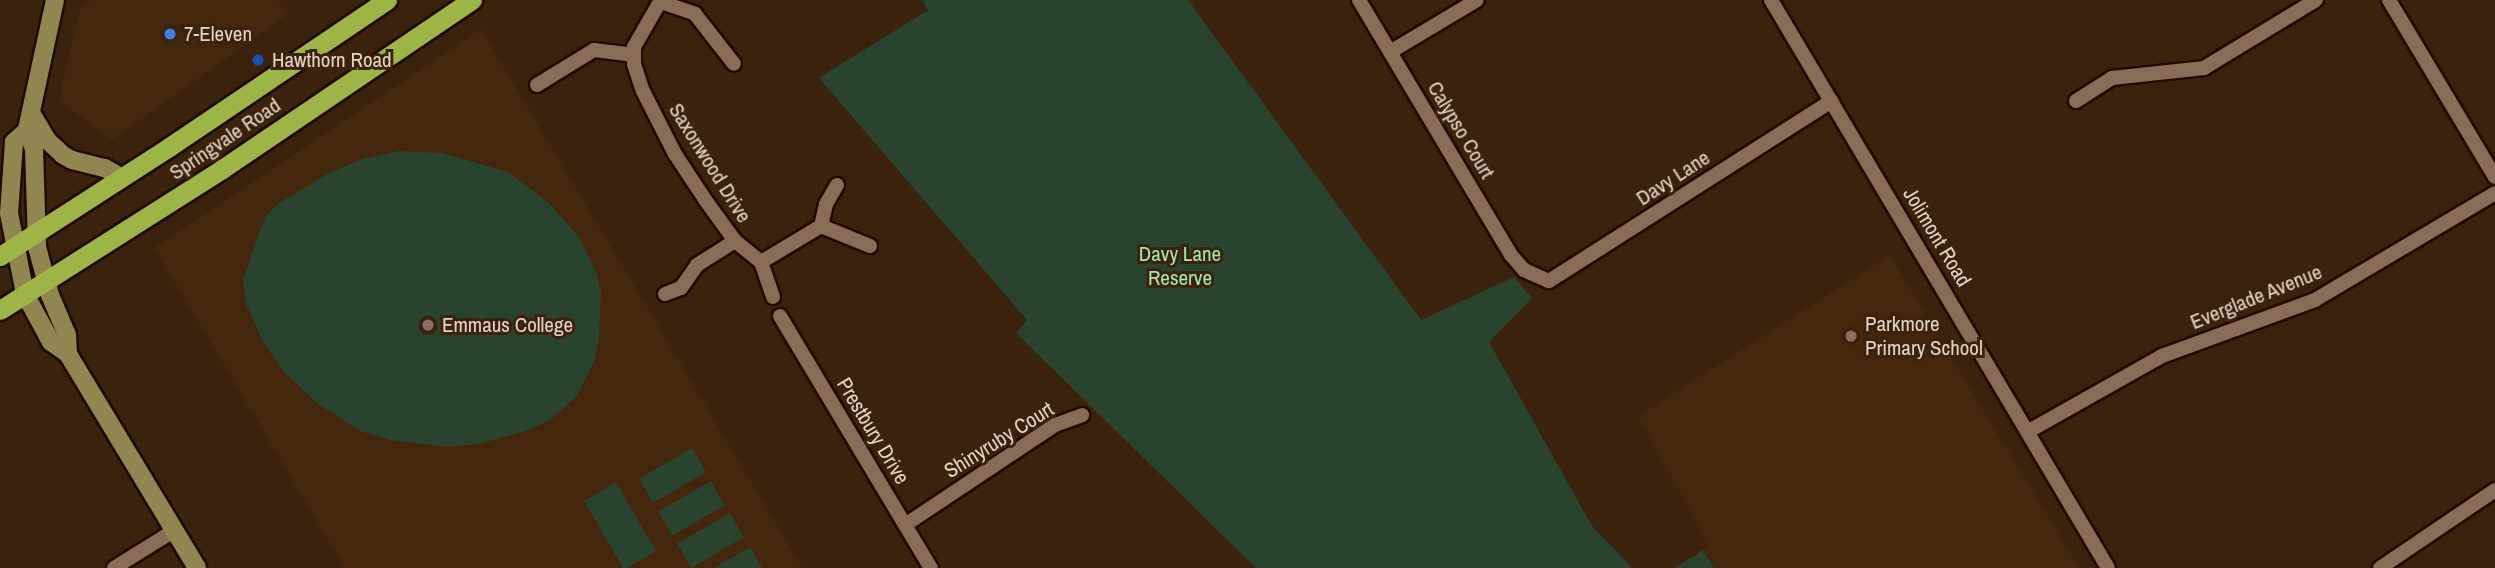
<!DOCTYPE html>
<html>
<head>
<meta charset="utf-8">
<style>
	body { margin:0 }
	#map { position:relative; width:2495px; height:568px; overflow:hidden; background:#3a220d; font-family:"Archivo Narrow",sans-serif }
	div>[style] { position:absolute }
	.built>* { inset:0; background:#43260b }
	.green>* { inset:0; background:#29432e; transform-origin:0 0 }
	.roads { filter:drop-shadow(2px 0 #200a00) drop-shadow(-2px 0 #200a00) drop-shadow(0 2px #200a00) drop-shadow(0 -2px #200a00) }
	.minor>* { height:14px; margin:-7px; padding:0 7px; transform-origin:7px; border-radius:7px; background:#886c55 }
	.secondary>* { height:18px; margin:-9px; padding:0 9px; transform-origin:9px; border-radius:9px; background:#908750 }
	.trunk>* { height:19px; margin:-9.5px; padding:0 9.5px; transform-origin:9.5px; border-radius:9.5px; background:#9db446 }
	.dots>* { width:19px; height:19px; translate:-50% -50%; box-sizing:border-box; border:4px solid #3a220d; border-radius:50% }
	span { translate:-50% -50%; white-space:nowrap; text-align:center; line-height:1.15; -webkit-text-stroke:6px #3a220d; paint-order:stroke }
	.poi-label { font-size:21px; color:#e4d3c7 }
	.left { translate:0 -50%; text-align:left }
	.street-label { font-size:21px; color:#e4d3c7 }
	.park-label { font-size:21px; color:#a6e5b0 }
</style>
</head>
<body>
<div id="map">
	<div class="built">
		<div style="clip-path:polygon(91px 0,278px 0,287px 15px,112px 140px,59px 101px,80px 7px)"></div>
		<div style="clip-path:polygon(481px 29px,803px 568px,345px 568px,154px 248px)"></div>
		<div style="clip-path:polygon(1890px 255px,2079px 568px,1714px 568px,1703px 550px,1709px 545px,1638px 416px)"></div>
	</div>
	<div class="green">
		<div style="clip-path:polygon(922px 0,1188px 0,1421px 320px,1514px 277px,1532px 298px,1489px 342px,1592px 526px,1632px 568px,1256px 568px,1016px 333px,1027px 320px,819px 78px,928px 10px)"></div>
		<div style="clip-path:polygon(399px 151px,443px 153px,508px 172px,549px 203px,579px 237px,597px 274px,601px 293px,599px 336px,595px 359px,577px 396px,550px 420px,529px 430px,479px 444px,448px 447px,390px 440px,360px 431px,317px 403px,284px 372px,263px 342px,246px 304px,243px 281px,265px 217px,279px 203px,329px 173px,362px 159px)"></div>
		<div style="left:692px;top:448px;width:28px;height:61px;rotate:60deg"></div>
		<div style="left:711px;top:481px;width:28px;height:61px;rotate:60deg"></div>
		<div style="clip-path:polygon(616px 482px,656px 551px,627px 568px,623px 568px,584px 501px)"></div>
		<div style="left:730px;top:513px;width:28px;height:61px;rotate:60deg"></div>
		<div style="clip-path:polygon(750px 547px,762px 568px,714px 568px)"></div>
		<div style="clip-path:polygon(1703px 550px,1714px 568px,1674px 568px)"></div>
	</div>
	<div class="roads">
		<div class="minor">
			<div style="left:661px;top:0;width:54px;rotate:119.9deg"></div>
			<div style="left:634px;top:47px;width:17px;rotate:90deg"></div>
			<div style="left:634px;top:64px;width:28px;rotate:72deg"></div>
			<div style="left:643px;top:91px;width:71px;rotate:63.1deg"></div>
			<div style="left:675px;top:154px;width:56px;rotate:56.6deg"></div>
			<div style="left:706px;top:201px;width:49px;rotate:54.1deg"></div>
			<div style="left:735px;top:241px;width:33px;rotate:39deg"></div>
			<div style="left:761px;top:262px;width:37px;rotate:71deg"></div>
			<div style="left:1359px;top:0;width:297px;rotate:59.2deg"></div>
			<div style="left:1511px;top:255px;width:20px;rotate:49deg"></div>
			<div style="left:1524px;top:270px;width:27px;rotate:24deg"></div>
			<div style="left:1549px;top:281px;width:335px;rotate:-32.5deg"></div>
			<div style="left:1771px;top:0;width:660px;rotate:59.32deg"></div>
			<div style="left:2389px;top:0;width:206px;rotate:59.1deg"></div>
			<div style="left:661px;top:2px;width:36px;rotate:19deg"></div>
			<div style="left:695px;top:14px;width:63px;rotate:52deg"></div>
			<div style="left:1390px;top:52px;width:101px;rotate:-30.9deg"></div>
			<div style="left:537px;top:85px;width:67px;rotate:-31.6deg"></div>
			<div style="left:594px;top:50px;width:39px;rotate:7deg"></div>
			<div style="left:2076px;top:101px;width:43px;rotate:-32.6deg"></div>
			<div style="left:2112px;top:78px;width:93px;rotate:-6.2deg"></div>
			<div style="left:2204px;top:68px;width:131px;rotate:-31.3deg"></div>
			<div style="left:821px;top:226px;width:23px;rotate:-77deg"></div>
			<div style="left:826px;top:204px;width:22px;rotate:-60deg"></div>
			<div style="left:761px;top:262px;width:70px;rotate:-31deg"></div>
			<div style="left:821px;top:226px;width:53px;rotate:22.2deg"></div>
			<div style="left:665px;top:294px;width:17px;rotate:-21deg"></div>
			<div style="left:681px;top:288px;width:28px;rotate:-55deg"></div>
			<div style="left:697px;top:265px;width:45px;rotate:-32.3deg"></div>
			<div style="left:780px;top:316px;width:294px;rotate:59.1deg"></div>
			<div style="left:2029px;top:431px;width:153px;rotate:-29.4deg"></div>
			<div style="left:2162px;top:356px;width:163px;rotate:-20.1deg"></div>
			<div style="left:2315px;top:300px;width:209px;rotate:-30.7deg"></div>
			<div style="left:905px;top:525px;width:180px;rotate:-33.7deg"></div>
			<div style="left:1055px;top:425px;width:29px;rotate:-20deg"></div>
			<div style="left:114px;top:568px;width:72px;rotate:-31.9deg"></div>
			<div style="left:2380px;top:568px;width:139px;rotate:-34.1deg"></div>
		</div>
		<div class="secondary">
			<div style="left:55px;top:0;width:133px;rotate:102.2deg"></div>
			<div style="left:27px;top:130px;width:20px;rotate:70deg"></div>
			<div style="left:34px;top:149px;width:98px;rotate:88.2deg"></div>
			<div style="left:37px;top:247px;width:50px;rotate:74.8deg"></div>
			<div style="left:50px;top:295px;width:43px;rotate:67deg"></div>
			<div style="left:67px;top:335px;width:19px;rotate:87deg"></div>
			<div style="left:31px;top:113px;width:31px;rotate:59deg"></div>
			<div style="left:47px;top:140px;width:22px;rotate:43deg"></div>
			<div style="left:63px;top:155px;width:10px;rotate:29deg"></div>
			<div style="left:72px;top:160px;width:34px;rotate:14deg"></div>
			<div style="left:105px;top:168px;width:20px;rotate:30deg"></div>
			<div style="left:27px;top:130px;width:18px;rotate:137deg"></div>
			<div style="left:14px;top:142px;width:71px;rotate:94deg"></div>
			<div style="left:9px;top:213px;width:83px;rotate:78.8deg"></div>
			<div style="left:25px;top:294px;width:55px;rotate:61.6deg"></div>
			<div style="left:51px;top:342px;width:21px;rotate:35deg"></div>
			<div style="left:68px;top:354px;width:250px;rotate:58.9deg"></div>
		</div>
		<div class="trunk">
			<div style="left:0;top:256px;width:201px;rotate:-32.8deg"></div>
			<div style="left:169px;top:147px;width:263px;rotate:-34deg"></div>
			<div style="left:0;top:310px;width:263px;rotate:-32.4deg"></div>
			<div style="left:222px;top:169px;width:302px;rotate:-34.1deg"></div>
		</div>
	</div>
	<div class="dots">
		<div style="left:170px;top:34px;background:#3f7fe0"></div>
		<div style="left:258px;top:60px;background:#1a4fb4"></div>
		<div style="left:428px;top:325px;background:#8d6e63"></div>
		<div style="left:1851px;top:336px;background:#8d6e63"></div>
	</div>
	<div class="poi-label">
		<span class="left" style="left:184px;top:34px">7-Eleven</span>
		<span class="left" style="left:272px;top:60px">Hawthorn Road</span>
		<span class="left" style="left:1865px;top:336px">Parkmore<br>Primary School</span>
		<span class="left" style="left:442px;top:325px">Emmaus College</span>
	</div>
	<div class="street-label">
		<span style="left:1461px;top:130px;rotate:59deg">Calypso Court</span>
		<span style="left:225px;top:139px;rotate:-34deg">Springvale Road</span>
		<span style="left:710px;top:163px;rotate:58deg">Saxonwood Drive</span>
		<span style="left:1673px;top:178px;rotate:-33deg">Davy Lane</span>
		<span style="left:1937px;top:237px;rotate:59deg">Jolimont Road</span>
		<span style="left:2256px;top:297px;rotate:-22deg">Everglade Avenue</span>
		<span style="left:873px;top:431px;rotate:59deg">Prestbury Drive</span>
		<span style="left:999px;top:440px;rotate:-32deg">Shinyruby Court</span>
	</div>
	<div class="park-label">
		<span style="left:1180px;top:266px">Davy Lane<br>Reserve</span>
	</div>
</div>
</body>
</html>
